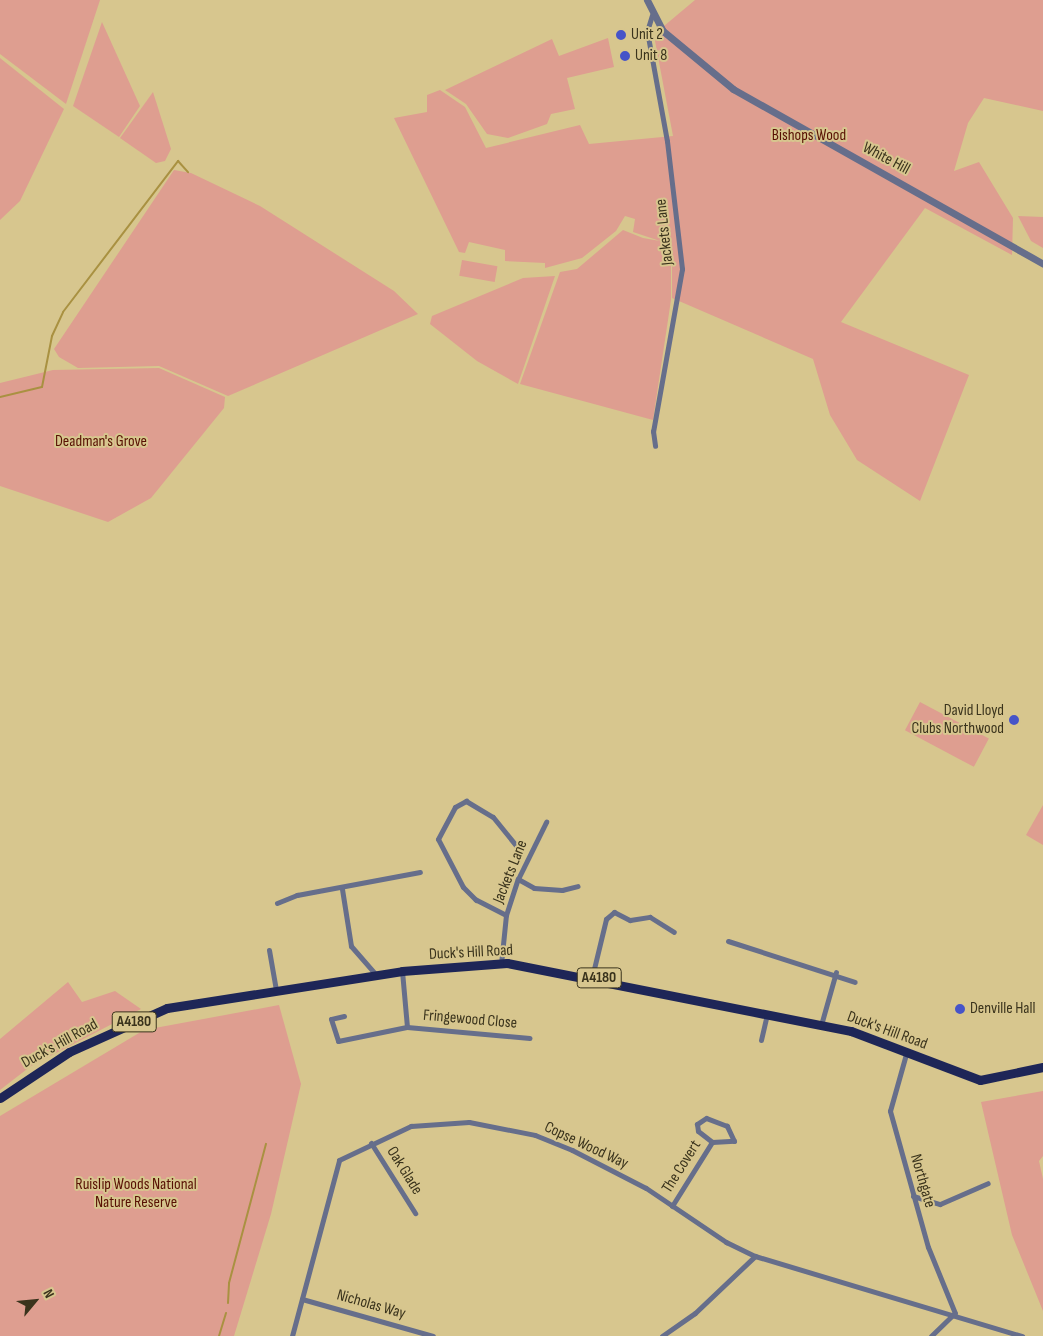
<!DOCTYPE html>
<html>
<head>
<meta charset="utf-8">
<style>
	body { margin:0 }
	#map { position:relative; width:1043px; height:1336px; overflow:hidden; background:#d7c68e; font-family:"Sofia Sans Condensed",sans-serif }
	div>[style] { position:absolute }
	.green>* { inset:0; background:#de9e90; transform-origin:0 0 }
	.stream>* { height:2px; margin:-1px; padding:0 1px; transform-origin:1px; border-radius:1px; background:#a99141 }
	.minor>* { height:5px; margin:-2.5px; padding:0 2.5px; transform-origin:2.5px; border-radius:2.5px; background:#666e8b }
	.tertiary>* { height:7px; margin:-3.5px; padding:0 3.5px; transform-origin:3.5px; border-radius:3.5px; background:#666e8b }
	.primary>* { height:9px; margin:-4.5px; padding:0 4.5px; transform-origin:4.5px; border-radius:4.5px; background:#1e2657 }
	.dots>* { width:14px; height:14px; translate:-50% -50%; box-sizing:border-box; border:2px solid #d7c68e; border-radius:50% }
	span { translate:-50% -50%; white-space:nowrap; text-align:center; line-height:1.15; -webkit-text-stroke:4px #d7c68e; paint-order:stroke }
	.shield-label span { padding:1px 4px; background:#d7c68e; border:1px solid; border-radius:4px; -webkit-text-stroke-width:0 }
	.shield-label { font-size:15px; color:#3a331c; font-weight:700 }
	.poi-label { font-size:16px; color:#3a331c }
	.left { translate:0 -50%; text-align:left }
	.right { translate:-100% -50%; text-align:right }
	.park-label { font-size:16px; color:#581003 }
	.street-label { font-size:16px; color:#3a331c }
	.north { position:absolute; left:10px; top:1276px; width:50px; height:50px; -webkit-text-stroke:4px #d7c68e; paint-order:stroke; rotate:62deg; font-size:14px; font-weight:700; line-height:20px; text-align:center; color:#3a331c }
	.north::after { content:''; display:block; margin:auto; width:18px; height:22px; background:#3a331c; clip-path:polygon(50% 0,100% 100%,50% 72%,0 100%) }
</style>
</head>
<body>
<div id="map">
	<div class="green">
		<div style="clip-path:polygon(0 0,100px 0,66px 104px,0 54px)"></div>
		<div style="clip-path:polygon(695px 0,1043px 0,1043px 111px,984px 98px,968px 123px,954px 171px,979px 162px,1013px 218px,1012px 255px,925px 208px,841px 322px,969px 375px,920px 501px,857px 460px,830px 415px,813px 359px,672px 298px,672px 252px,666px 243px,671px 253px,671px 300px,653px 420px,520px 384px,560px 272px,577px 269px,623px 230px,643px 238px,660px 241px,633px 232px,635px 219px,625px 216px,616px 231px,582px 258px,545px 268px,545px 263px,505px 261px,505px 250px,469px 242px,465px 253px,459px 252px,394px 118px,427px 112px,427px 95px,440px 90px,465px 107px,486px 148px,580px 125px,589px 144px,673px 136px,655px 41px,664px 26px)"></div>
		<div style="clip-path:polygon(102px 22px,140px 106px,119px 137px,73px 106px)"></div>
		<div style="clip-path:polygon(608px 38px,614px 67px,567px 78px,575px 109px,551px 114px,547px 124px,508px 138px,487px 134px,466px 104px,445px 90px,552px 39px,559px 56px)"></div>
		<div style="clip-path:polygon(0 58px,64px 109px,20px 201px,0 220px)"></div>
		<div style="clip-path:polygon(153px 92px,171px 149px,165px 161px,156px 163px,120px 138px)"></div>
		<div style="clip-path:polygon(174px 170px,191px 173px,260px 206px,394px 291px,418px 314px,228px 396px,159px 366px,78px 368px,59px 357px,54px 349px)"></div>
		<div style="clip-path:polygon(1018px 216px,1043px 217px,1043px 248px,1031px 241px)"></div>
		<div style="left:462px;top:260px;width:36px;height:16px;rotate:10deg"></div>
		<div style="clip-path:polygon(555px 276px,518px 384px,477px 361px,430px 324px,432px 316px,523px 278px)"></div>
		<div style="clip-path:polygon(159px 368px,225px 397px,224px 408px,151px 498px,108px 522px,0 486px,0 383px,53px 370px)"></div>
		<div style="left:920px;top:702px;width:78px;height:32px;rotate:28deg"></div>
		<div style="clip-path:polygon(1043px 805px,1043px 845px,1026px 835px)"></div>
		<div style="clip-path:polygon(68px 982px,82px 1002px,115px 991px,141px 1009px,31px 1066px,0 1090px,0 1039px)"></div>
		<div style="clip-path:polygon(279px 1005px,301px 1084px,271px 1214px,234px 1336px,0 1336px,0 1116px,144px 1030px)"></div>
		<div style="clip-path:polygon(1043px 1091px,1043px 1156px,1039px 1161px,1043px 1179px,1043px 1311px,1012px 1235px,981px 1102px)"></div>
	</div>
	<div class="stream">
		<div style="left:0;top:397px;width:43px;rotate:-13.4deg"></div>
		<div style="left:42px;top:387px;width:52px;rotate:-78.9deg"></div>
		<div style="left:52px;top:336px;width:26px;rotate:-65deg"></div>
		<div style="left:63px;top:312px;width:190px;rotate:-52.7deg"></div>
		<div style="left:178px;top:161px;width:15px;rotate:48deg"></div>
		<div style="left:228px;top:1303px;width:20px;rotate:-87deg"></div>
		<div style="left:229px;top:1283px;width:144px;rotate:-75.1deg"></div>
		<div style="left:219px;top:1336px;width:24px;rotate:-73deg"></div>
	</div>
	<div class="minor">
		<div style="left:652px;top:15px;width:17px;rotate:107deg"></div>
		<div style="left:647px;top:31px;width:112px;rotate:79.7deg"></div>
		<div style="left:667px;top:141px;width:129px;rotate:83.3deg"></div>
		<div style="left:682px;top:269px;width:165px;rotate:100.1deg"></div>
		<div style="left:653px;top:431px;width:15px;rotate:82deg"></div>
		<div style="left:518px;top:879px;width:18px;rotate:29deg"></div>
		<div style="left:534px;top:888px;width:28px;rotate:4deg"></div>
		<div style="left:562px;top:890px;width:16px;rotate:-14deg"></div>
		<div style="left:342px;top:889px;width:58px;rotate:81deg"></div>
		<div style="left:351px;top:946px;width:38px;rotate:49deg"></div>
		<div style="left:277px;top:903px;width:22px;rotate:-22deg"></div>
		<div style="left:297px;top:895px;width:125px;rotate:-10.6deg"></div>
		<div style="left:506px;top:915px;width:34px;rotate:-153deg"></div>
		<div style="left:476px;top:900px;width:18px;rotate:-135deg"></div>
		<div style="left:463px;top:887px;width:54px;rotate:-117.5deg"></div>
		<div style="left:438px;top:839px;width:36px;rotate:-62deg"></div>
		<div style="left:455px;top:807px;width:13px;rotate:-29deg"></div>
		<div style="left:466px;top:801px;width:31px;rotate:31deg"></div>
		<div style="left:493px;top:817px;width:40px;rotate:51deg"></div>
		<div style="left:728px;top:941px;width:133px;rotate:17.9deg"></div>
		<div style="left:269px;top:950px;width:41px;rotate:80.1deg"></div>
		<div style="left:501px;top:964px;width:49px;rotate:-84.2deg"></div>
		<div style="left:506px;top:915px;width:38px;rotate:-72deg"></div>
		<div style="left:518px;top:879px;width:64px;rotate:-63.8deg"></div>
		<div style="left:402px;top:971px;width:56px;rotate:84.9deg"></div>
		<div style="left:592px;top:977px;width:60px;rotate:-76.4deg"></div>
		<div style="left:606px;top:919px;width:11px;rotate:-41deg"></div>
		<div style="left:614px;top:912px;width:18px;rotate:27deg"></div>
		<div style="left:630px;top:920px;width:20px;rotate:-9deg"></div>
		<div style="left:650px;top:917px;width:28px;rotate:32deg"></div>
		<div style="left:344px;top:1016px;width:13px;rotate:167deg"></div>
		<div style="left:331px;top:1019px;width:23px;rotate:72deg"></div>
		<div style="left:338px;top:1041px;width:70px;rotate:-11.5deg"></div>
		<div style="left:407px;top:1027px;width:123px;rotate:5.1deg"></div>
		<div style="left:821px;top:1025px;width:55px;rotate:-74.2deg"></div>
		<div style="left:761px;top:1040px;width:27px;rotate:-77deg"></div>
		<div style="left:906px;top:1054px;width:59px;rotate:105.7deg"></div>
		<div style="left:890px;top:1111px;width:141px;rotate:74.4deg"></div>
		<div style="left:928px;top:1247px;width:71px;rotate:67.8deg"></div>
		<div style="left:371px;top:1143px;width:83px;rotate:57.8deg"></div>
		<div style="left:913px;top:1196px;width:28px;rotate:17deg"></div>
		<div style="left:940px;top:1204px;width:52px;rotate:-23.6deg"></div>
		<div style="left:672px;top:1206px;width:75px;rotate:-58deg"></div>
		<div style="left:712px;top:1142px;width:22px;rotate:-3deg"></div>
		<div style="left:734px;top:1141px;width:17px;rotate:-115deg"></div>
		<div style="left:727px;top:1126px;width:22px;rotate:-159deg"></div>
		<div style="left:706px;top:1118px;width:11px;rotate:146deg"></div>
		<div style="left:697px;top:1124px;width:7px;rotate:82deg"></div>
		<div style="left:698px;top:1131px;width:18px;rotate:38deg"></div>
		<div style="left:302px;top:1299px;width:136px;rotate:15.8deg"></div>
		<div style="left:292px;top:1336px;width:182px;rotate:-75deg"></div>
		<div style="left:339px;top:1160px;width:80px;rotate:-25.3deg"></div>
		<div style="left:411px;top:1126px;width:58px;rotate:-3.9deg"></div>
		<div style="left:469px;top:1122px;width:67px;rotate:11.1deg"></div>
		<div style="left:535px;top:1135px;width:40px;rotate:22deg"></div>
		<div style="left:572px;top:1150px;width:83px;rotate:27.2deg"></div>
		<div style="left:646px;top:1188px;width:97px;rotate:34deg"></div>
		<div style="left:726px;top:1242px;width:32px;rotate:26deg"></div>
		<div style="left:755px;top:1256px;width:279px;rotate:16.7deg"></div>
		<div style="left:662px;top:1336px;width:40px;rotate:-34.9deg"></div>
		<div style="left:695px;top:1313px;width:83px;rotate:-43.5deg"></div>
		<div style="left:931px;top:1336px;width:33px;rotate:-44deg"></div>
	</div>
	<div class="tertiary">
		<div style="left:647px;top:0;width:35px;rotate:63deg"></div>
		<div style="left:663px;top:31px;width:91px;rotate:39.6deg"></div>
		<div style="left:733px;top:89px;width:356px;rotate:29.4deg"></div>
	</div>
	<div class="primary">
		<div style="left:0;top:1098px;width:83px;rotate:-33.7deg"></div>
		<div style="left:69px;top:1052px;width:107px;rotate:-24.2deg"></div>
		<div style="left:167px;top:1008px;width:238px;rotate:-8.9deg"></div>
		<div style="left:402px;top:971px;width:105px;rotate:-4.4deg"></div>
		<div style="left:507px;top:963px;width:351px;rotate:11.2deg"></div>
		<div style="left:851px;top:1031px;width:138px;rotate:20.8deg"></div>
		<div style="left:980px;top:1080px;width:64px;rotate:-11.7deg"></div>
	</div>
	<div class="dots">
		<div style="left:621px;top:35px;background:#4654c8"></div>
		<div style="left:625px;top:56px;background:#4654c8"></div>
		<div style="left:1014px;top:720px;background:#4654c8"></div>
		<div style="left:960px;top:1009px;background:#4654c8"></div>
	</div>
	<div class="shield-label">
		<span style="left:599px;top:978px">A4180</span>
		<span style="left:134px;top:1022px">A4180</span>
	</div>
	<div class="poi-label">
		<span class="left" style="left:631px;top:35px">Unit 2</span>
		<span class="left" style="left:635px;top:56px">Unit 8</span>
		<span class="right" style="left:1004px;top:720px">David Lloyd<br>Clubs Northwood</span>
		<span class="left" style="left:970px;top:1009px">Denville Hall</span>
	</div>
	<div class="park-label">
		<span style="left:809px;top:136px">Bishops Wood</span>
		<span style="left:101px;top:442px">Deadman's Grove</span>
		<span style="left:136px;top:1194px">Ruislip Woods National<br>Nature Reserve</span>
	</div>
	<div class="street-label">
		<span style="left:886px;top:159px;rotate:28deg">White Hill</span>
		<span style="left:665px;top:232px;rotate:-96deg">Jackets Lane</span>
		<span style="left:511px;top:872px;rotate:-68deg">Jackets Lane</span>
		<span style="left:471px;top:953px;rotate:-3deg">Duck's Hill Road</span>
		<span style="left:470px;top:1020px;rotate:5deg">Fringewood Close</span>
		<span style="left:887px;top:1031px;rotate:20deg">Duck's Hill Road</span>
		<span style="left:60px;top:1044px;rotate:-29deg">Duck's Hill Road</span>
		<span style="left:586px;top:1146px;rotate:25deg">Copse Wood Way</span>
		<span style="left:682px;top:1167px;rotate:-58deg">The Covert</span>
		<span style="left:404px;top:1171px;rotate:58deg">Oak Glade</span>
		<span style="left:922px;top:1181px;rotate:74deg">Northgate</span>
		<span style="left:371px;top:1305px;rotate:16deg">Nicholas Way</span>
	</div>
	<div class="north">N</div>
</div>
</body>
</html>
